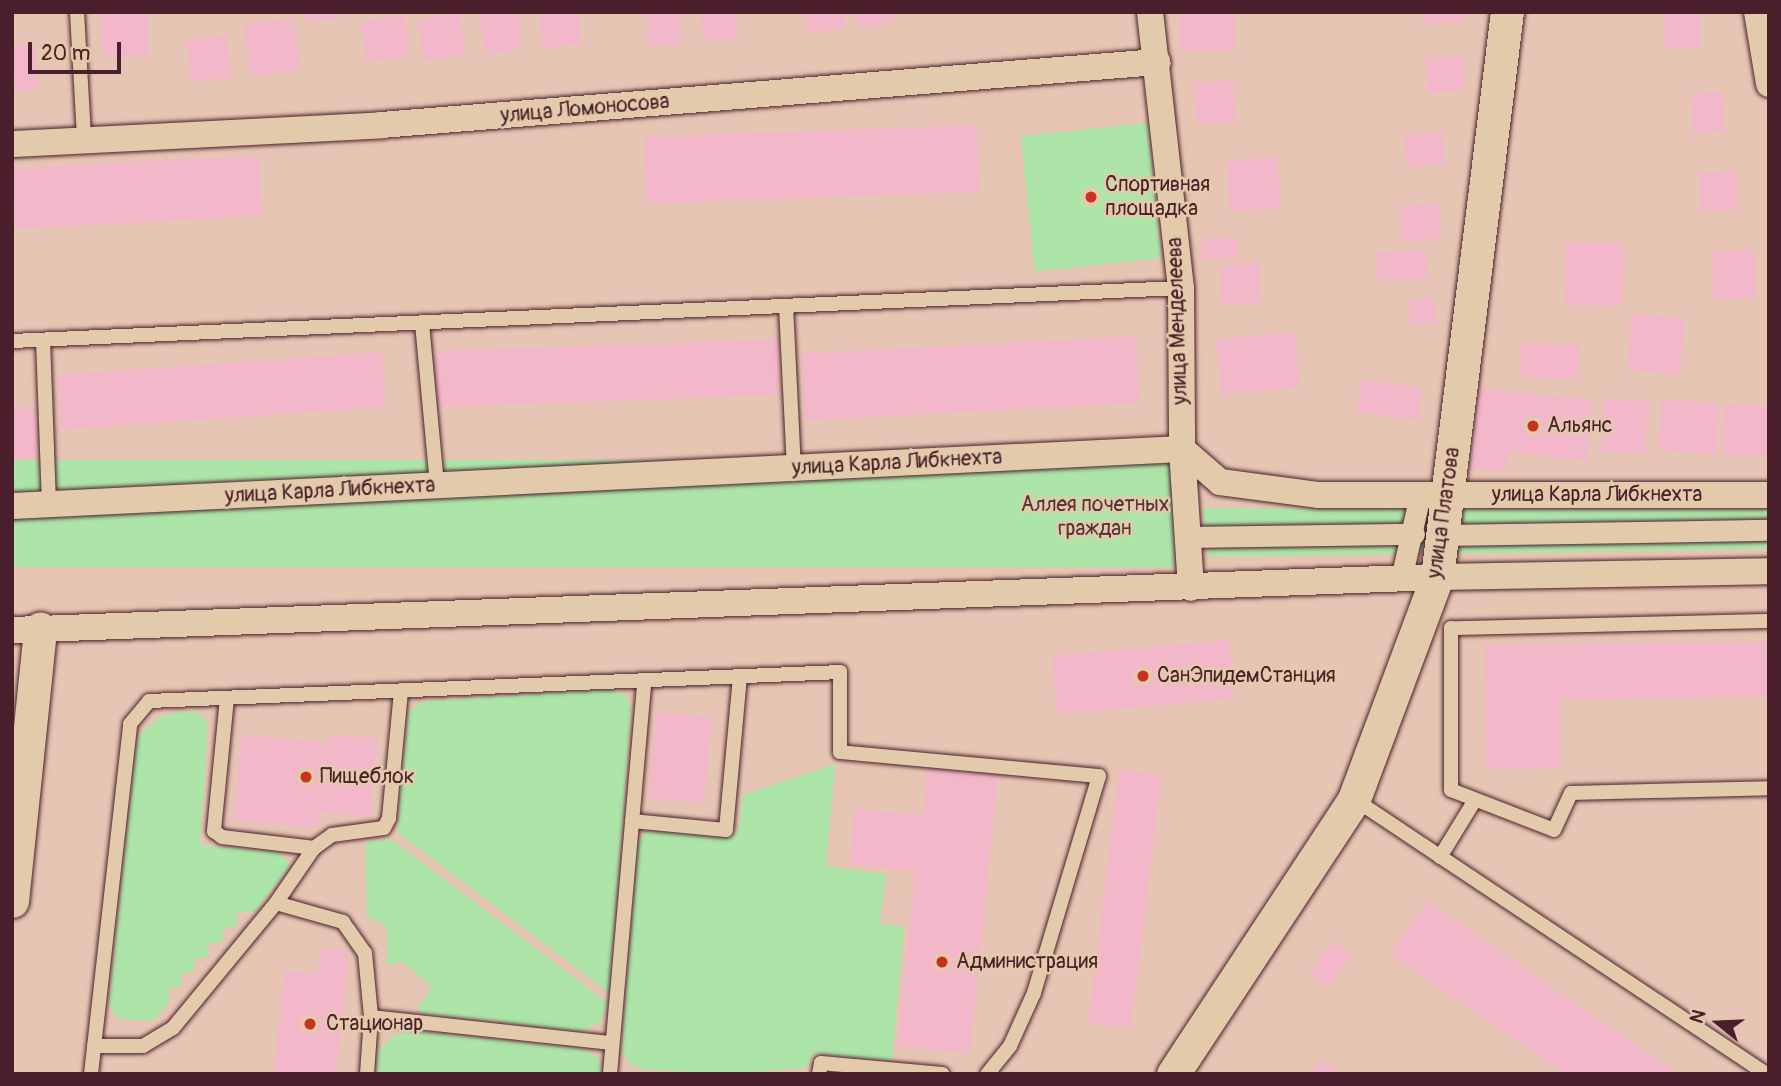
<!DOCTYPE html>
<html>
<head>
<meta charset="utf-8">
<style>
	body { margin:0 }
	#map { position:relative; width:1781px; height:1086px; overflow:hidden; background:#e7c5b4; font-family:Pangolin,sans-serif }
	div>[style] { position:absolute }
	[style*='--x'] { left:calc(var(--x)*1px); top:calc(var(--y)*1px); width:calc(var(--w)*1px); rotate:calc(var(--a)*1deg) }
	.green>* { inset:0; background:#ade5a8; transform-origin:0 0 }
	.building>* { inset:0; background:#f2b8c9; transform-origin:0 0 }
	.roads { filter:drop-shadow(0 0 2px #4a1f2b) drop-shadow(0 0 2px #4a1f2b) }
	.service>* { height:14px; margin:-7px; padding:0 7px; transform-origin:7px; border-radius:7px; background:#e2caab }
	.pedestrian>* { height:21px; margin:-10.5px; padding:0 10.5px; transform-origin:10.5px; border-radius:10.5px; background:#e2caab }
	.minor>* { height:26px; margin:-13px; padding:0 13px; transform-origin:13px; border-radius:13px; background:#e2caab }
	.tertiary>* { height:33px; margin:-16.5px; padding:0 16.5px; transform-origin:16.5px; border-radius:16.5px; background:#e2caab }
	.dots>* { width:19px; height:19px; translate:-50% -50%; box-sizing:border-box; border:4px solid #e2caab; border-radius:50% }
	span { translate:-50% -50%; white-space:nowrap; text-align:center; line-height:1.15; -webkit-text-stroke:5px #e2caab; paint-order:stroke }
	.street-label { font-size:21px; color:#4a1f2b }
	.poi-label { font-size:21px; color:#4a1f2b }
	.left { translate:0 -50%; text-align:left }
	.park-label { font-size:21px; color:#543338 }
	.frame { position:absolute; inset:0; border:14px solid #4a1f2b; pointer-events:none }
	.north { position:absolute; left:1683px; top:988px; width:70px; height:70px; -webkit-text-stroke:5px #e2caab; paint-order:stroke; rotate:288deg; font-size:19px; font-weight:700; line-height:28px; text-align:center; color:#4a1f2b }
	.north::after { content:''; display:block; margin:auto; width:24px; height:32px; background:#4a1f2b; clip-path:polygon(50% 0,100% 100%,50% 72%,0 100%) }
	.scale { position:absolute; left:28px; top:42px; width:93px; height:32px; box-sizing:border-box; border:4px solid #4a1f2b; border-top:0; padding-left:9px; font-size:21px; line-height:24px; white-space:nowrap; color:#4a1f2b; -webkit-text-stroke:5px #e2caab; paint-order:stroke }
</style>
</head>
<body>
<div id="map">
	<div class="green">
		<i style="left:1147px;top:123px;width:136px;height:127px;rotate:84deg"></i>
		<i style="left:1175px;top:460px;width:107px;height:1164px;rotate:90deg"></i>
		<i style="clip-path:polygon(1202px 508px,1769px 510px,1769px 549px,1209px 557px)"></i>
		<i style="clip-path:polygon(614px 689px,626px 696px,631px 707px,609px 993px,397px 832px,408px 714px,415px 706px,425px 701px)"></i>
		<i style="clip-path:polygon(178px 712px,198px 712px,208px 724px,200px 845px,278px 852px,291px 865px,255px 911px,237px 913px,237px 926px,223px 928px,223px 941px,208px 944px,208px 957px,194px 959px,194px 972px,181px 973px,181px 986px,169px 988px,169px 1002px,153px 1021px,118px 1019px,109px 1005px,135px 749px,141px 733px,159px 717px)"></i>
		<i style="clip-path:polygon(835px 764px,826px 866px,886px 874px,880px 923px,904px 927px,892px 1061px,815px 1053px,805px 1068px,725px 1074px,640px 1069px,628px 1062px,622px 1050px,637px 843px,641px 836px,650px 828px,737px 835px,743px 795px)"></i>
		<i style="clip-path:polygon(391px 839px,608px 1003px,601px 1021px,582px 1032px,421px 1013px,417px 1008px,432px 987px,403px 962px,386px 965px,388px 933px,381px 922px,367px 917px,365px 842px)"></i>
		<i style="clip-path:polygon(413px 1031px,585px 1049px,598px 1058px,603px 1074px,375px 1074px,378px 1050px,397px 1034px)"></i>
	</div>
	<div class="building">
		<i style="left:102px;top:12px;width:46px;height:44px"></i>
		<i style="clip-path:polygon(305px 12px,342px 12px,343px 18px,306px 23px)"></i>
		<i style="left:459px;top:12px;width:42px;height:43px;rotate:80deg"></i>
		<i style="clip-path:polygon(478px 12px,517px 12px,522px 49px,485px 55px)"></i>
		<i style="clip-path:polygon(538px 12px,578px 12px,582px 43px,543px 49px)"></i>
		<i style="left:648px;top:12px;width:32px;height:33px"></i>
		<i style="clip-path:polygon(700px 12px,735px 12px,739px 37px,704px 42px)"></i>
		<i style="clip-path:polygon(805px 12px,843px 12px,845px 28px,808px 33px)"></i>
		<i style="clip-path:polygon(856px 12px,893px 12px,894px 22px,858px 28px)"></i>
		<i style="left:1179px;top:12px;width:56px;height:39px"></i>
		<i style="clip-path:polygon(1423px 12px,1466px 12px,1466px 21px,1423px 23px)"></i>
		<i style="left:1664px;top:12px;width:36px;height:36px"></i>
		<i style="left:404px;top:14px;width:41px;height:45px;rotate:80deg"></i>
		<i style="left:293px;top:18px;width:52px;height:50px;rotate:82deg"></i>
		<i style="left:227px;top:35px;width:42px;height:41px;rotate:83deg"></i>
		<i style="left:35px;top:44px;width:45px;height:23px;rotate:86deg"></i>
		<i style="left:1464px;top:56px;width:35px;height:38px;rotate:88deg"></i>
		<i style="left:1233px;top:80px;width:41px;height:40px;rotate:86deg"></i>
		<i style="left:1722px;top:91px;width:41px;height:32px;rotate:86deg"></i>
		<i style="left:977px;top:125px;width:67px;height:333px;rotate:88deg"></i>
		<i style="left:1443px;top:132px;width:32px;height:39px;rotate:85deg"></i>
		<i style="left:259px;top:155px;width:61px;height:247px;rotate:87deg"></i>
		<i style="left:1277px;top:157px;width:51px;height:51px;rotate:86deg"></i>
		<i style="left:1737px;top:171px;width:39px;height:38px;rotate:89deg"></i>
		<i style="left:1438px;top:202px;width:36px;height:40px;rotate:84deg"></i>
		<i style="left:1237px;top:237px;width:21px;height:36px;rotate:87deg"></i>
		<i style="left:1566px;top:242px;width:57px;height:63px;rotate:1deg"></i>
		<i style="left:1426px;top:249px;width:29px;height:50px;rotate:86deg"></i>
		<i style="left:1755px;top:250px;width:48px;height:43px;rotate:89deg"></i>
		<i style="left:1259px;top:262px;width:40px;height:40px;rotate:86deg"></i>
		<i style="left:1434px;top:297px;width:27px;height:26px;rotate:84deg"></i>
		<i style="left:1632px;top:313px;width:54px;height:57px;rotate:6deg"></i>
		<i style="left:1295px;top:332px;width:56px;height:79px;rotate:85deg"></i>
		<i style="left:1136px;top:336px;width:67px;height:335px;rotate:87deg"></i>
		<i style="left:778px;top:339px;width:56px;height:343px;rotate:88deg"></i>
		<i style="left:1521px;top:342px;width:58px;height:35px;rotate:2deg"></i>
		<i style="left:382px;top:352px;width:55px;height:325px;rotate:86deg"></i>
		<i style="left:1361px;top:379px;width:62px;height:33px;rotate:8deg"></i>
		<i style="clip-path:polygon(1479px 388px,1594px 400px,1588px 461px,1508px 452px,1506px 472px,1471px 468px)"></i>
		<i style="left:1602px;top:399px;width:45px;height:54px;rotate:1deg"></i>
		<i style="left:1661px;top:399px;width:58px;height:52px;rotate:4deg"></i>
		<i style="left:1724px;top:404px;width:45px;height:50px;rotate:3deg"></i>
		<i style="left:35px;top:407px;width:51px;height:23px;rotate:88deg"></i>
		<i style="left:1229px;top:640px;width:59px;height:178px;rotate:85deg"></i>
		<i style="clip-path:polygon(1769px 642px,1769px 697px,1559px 699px,1560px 768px,1486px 769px,1485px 644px)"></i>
		<i style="left:656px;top:712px;width:56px;height:86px;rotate:5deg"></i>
		<i style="clip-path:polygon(242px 734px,329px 743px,330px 735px,378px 739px,370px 817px,319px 812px,317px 828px,233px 820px)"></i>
		<i style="clip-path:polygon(927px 766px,998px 773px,970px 1054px,897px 1046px,915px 871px,849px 864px,854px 809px,923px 815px)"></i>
		<i style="left:1119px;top:769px;width:43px;height:256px;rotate:7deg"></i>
		<i style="clip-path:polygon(1427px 901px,1678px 1074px,1565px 1074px,1390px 954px)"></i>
		<i style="left:1332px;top:941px;width:24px;height:40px;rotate:35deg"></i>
		<i style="clip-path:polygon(321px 948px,349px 950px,336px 1074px,273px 1074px,284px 971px,317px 974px)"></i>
		<i style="clip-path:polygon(1320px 1059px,1343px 1074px,1310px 1074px)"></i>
	</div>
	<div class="roads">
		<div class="service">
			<i style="--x:77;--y:12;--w:126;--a:86.8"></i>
			<i style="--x:786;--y:306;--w:162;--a:87.2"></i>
			<i style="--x:422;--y:323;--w:163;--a:84.7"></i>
			<i style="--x:43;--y:340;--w:164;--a:87.9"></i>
			<i style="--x:12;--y:341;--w:1170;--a:-2.6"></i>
			<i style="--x:1769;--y:621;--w:318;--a:178.7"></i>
			<i style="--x:1451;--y:628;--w:162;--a:90"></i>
			<i style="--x:1451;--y:790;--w:110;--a:21.2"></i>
			<i style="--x:1554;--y:830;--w:41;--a:-65.3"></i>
			<i style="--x:1571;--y:793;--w:198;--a:-1.4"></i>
			<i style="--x:227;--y:698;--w:134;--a:95.6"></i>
			<i style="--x:214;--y:831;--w:10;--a:37"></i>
			<i style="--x:222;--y:837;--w:93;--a:6.8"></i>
			<i style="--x:1354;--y:799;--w:495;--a:33.7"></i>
			<i style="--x:632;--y:821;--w:94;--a:5.5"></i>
			<i style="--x:726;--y:830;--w:154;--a:-84.8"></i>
			<i style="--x:1440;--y:857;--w:67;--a:-58.4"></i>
			<i style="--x:276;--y:903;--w:67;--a:-55.4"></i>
			<i style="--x:314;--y:848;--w:22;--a:-36"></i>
			<i style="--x:332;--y:835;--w:52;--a:-7.7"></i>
			<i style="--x:384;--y:828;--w:11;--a:-63"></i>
			<i style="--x:389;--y:818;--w:128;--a:-84.6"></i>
			<i style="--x:94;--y:1046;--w:49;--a:0"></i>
			<i style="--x:143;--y:1046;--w:35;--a:-31"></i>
			<i style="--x:173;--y:1028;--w:162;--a:-50.5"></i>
			<i style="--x:276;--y:903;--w:70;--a:15.8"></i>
			<i style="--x:343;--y:922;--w:38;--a:55"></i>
			<i style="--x:365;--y:953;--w:64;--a:84.6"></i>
			<i style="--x:371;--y:1017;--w:242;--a:6.2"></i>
			<i style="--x:91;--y:1074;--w:352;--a:-83.6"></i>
			<i style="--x:130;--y:724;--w:30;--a:-50"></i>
			<i style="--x:149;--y:701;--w:692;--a:-2.4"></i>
			<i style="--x:840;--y:672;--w:80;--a:90"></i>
			<i style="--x:840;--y:752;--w:260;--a:5.3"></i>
			<i style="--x:1099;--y:776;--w:227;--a:106.7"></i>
			<i style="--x:1034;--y:993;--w:58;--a:114.4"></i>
			<i style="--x:1010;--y:1046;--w:36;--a:129"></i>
			<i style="--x:367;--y:1074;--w:57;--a:-86"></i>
			<i style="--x:610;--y:1074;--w:393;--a:-85"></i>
			<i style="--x:819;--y:1074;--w:11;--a:-80"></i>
			<i style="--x:821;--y:1063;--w:122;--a:5.2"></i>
		</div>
		<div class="pedestrian">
			<i style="--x:1442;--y:535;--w:327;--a:-0.9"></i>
			<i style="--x:1186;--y:537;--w:228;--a:-0.8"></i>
			<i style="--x:1401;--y:579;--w:86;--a:-77.3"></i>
		</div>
		<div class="minor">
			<i style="--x:1150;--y:12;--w:278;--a:83.6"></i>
			<i style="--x:1181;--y:288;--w:161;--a:89.6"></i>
			<i style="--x:1182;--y:449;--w:139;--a:86.3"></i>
			<i style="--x:1757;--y:12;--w:73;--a:80.5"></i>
			<i style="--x:12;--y:144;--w:369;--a:-2.9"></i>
			<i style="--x:381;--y:125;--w:779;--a:-4.64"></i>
			<i style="--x:12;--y:506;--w:1171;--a:-2.79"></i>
			<i style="--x:1182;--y:449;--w:50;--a:41"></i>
			<i style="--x:1220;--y:482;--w:100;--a:7.5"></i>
			<i style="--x:1319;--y:495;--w:450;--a:0"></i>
			<i style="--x:12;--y:630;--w:1426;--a:-2.13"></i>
			<i style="--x:1437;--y:577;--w:332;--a:-1"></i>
		</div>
		<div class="tertiary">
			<i style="--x:12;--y:901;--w:274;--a:-84.1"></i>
			<i style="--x:1173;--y:1074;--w:329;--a:-56.6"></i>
			<i style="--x:1354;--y:799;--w:237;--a:-69.5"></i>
			<i style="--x:1437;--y:577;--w:569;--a:-82.94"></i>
		</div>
	</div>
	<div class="dots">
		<i style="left:1091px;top:197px;background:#c8321e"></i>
		<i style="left:1533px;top:426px;background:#c8321e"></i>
		<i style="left:1143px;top:676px;background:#c8321e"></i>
		<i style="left:306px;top:777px;background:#c8321e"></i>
		<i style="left:942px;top:962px;background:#c8321e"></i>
		<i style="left:310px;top:1024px;background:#c8321e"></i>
	</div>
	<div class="street-label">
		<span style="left:585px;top:109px;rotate:-5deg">улица Ломоносова</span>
		<span style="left:1178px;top:321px;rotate:-92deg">улица Менделеева</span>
		<span style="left:897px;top:463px;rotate:-3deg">улица Карла Либкнехта</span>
		<span style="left:330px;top:491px;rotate:-3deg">улица Карла Либкнехта</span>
		<span style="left:1597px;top:495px">улица Карла Либкнехта</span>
		<span style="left:1444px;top:513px;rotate:-82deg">улица Платова</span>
	</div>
	<div class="poi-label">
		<span class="left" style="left:1105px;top:197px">Спортивная<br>площадка</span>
		<span class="left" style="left:1547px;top:426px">Альянс</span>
		<span class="left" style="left:1157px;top:676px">СанЭпидемСтанция</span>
		<span class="left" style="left:320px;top:777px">Пищеблок</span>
		<span class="left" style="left:956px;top:962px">Администрация</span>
		<span class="left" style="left:326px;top:1024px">Стационар</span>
	</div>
	<div class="park-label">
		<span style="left:1095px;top:517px">Аллея почетных<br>граждан</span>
	</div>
	<div class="frame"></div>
	<div class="north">N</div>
	<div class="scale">20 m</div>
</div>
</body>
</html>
